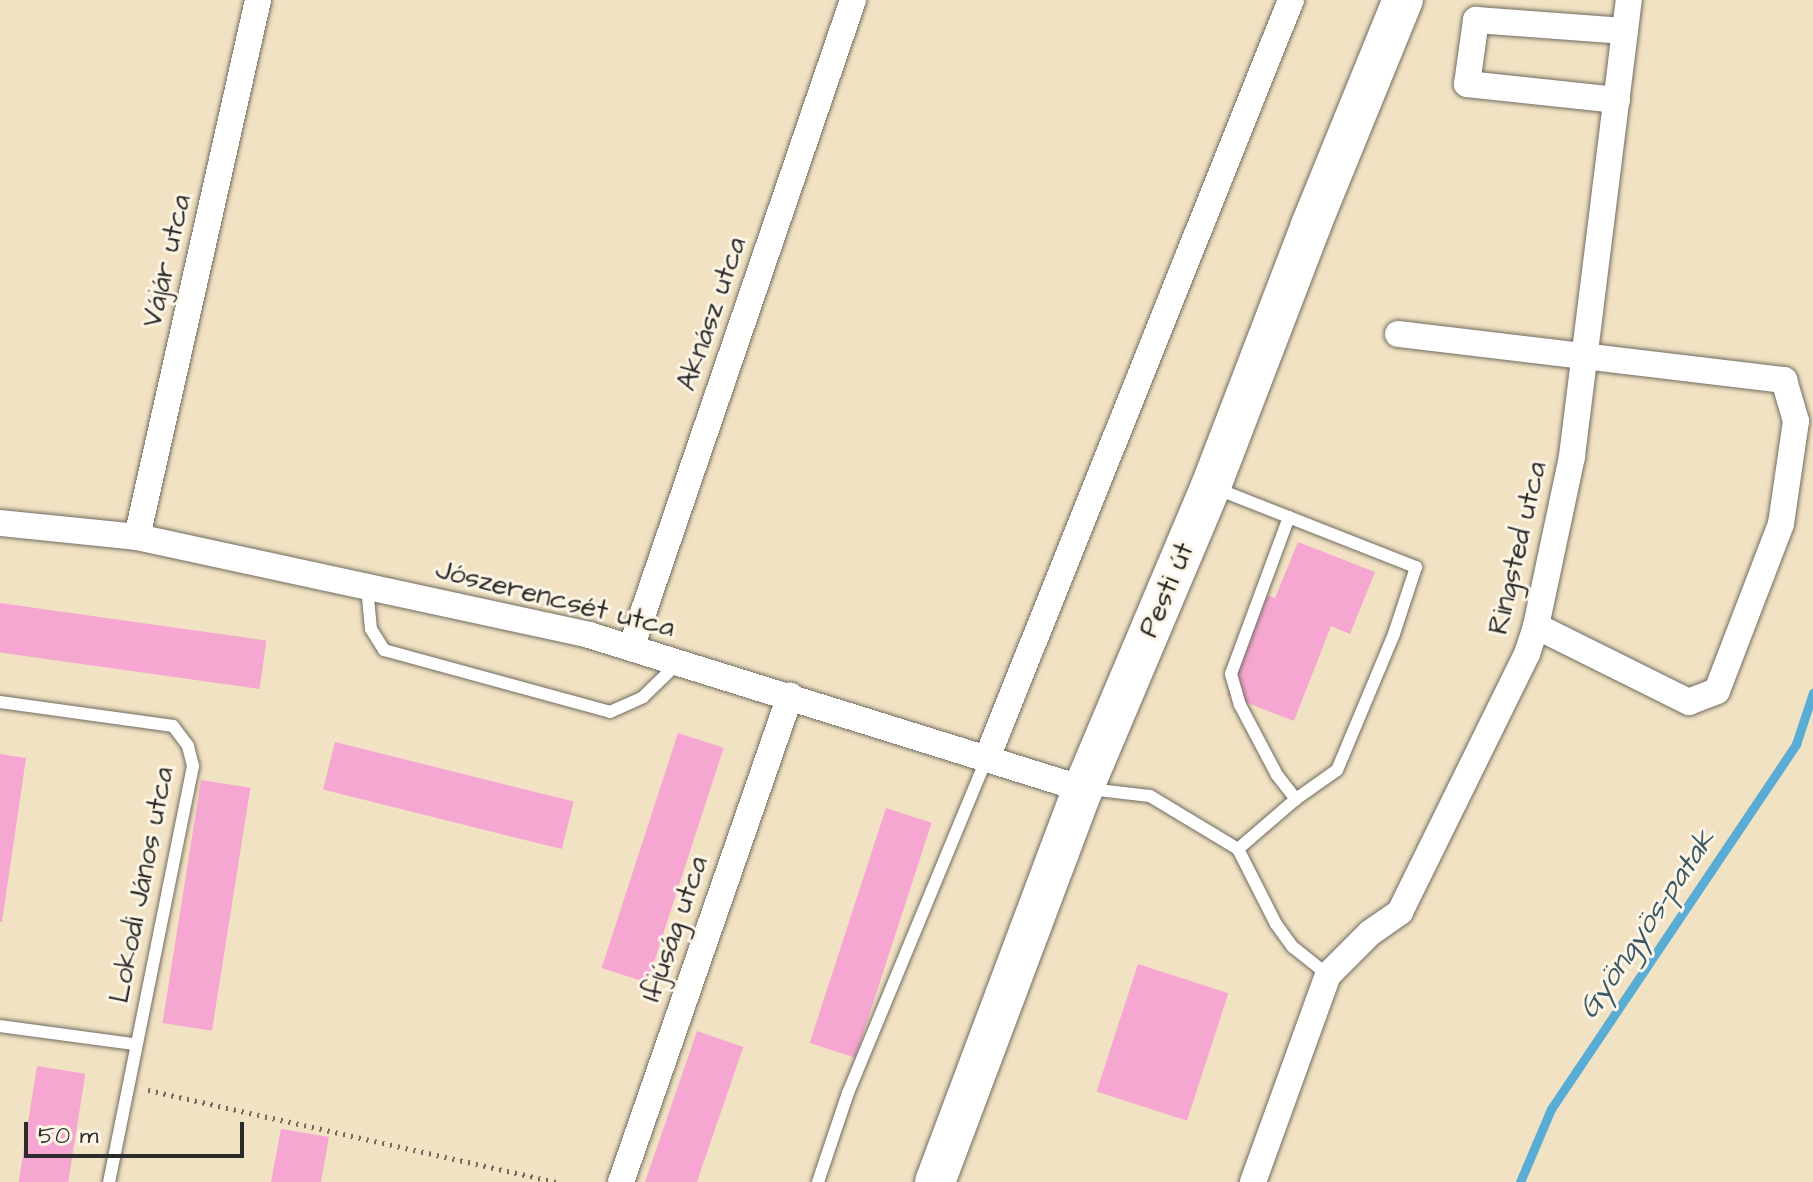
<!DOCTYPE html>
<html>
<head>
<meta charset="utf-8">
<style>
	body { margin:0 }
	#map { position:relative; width:1813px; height:1182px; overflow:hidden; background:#f1e2c3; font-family:"Architects Daughter",sans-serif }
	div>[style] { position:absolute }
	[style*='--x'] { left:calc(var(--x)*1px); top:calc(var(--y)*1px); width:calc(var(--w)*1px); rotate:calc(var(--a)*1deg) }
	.stream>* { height:9px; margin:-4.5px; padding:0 4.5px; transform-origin:4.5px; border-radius:4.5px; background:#59add5 }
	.building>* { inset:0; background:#f6a7d1; transform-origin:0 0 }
	.path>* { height:5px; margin-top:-2.5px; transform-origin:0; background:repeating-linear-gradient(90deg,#706b60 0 2px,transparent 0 8px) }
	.roads { filter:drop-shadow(0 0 2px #706b60) drop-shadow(0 0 2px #706b60) }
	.service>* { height:12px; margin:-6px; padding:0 6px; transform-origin:6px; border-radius:6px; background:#fff }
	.minor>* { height:26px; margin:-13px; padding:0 13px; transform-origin:13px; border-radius:13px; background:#fff }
	.primary>* { height:40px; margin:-20px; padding:0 20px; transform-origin:20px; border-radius:20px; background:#fff }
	span { translate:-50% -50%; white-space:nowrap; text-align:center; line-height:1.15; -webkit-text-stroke:6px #fcf5e5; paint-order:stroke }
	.street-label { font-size:28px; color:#2b2b2b }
	.water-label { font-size:30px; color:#3b5866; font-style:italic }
	.scale { position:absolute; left:24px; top:1122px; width:220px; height:36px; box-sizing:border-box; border:4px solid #2b2b2b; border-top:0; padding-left:10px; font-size:24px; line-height:28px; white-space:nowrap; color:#2b2b2b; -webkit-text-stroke:6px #fcf5e5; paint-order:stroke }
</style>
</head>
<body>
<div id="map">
	<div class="stream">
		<i style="--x:1520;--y:1182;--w:79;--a:-67"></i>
		<i style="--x:1551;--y:1109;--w:440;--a:-56.1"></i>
		<i style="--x:1796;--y:744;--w:54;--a:-71.6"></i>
	</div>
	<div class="building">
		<i style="clip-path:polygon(1298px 542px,1375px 572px,1350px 634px,1331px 626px,1294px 721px,1227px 695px,1266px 595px,1275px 598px)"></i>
		<i style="left:0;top:603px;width:269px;height:49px;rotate:8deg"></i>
		<i style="left:678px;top:733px;width:48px;height:247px;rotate:18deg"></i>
		<i style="left:335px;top:742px;width:246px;height:49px;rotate:14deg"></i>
		<i style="clip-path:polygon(0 754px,26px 758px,2px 922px,0 922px)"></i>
		<i style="left:201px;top:780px;width:50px;height:246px;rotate:9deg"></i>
		<i style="left:886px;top:808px;width:48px;height:247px;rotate:18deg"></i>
		<i style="left:1138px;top:964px;width:95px;height:134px;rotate:18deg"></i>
		<i style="left:697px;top:1031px;width:49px;height:160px;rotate:19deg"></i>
		<i style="left:37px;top:1066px;width:49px;height:118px;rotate:9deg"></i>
		<i style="clip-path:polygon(281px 1129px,329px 1137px,321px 1182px,271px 1182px)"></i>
	</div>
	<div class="path">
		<i style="--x:148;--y:1090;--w:419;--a:12.7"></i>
	</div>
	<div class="roads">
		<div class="service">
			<i style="--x:1215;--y:488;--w:216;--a:21.5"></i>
			<i style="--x:1416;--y:567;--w:71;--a:108.2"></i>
			<i style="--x:1394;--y:634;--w:147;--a:112.7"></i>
			<i style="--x:1337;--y:770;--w:50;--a:144.7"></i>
			<i style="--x:1296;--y:799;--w:77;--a:139.2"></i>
			<i style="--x:1289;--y:517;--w:167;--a:110.3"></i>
			<i style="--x:1231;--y:674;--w:32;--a:74"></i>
			<i style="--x:1240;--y:705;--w:79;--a:62.1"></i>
			<i style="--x:1277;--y:775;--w:31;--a:52"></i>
			<i style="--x:367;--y:587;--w:42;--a:84.6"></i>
			<i style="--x:371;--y:629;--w:25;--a:58"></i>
			<i style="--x:384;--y:650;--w:234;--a:15.3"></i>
			<i style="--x:610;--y:712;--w:36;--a:-24"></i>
			<i style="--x:643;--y:697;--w:50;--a:-44.2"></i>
			<i style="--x:0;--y:702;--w:175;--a:7.9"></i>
			<i style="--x:173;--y:726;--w:25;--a:53"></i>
			<i style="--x:188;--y:746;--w:21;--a:76"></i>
			<i style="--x:193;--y:766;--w:424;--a:101.4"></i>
			<i style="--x:1090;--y:789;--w:60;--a:6.7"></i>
			<i style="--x:1150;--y:796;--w:103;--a:31.1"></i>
			<i style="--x:1238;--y:849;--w:84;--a:63.1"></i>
			<i style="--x:1276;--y:924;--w:29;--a:54"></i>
			<i style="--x:1293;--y:947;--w:45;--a:38.7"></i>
			<i style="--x:0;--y:1026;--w:135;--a:7.7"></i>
			<i style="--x:818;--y:1182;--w:94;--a:-71.4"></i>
			<i style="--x:848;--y:1093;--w:363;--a:-67.5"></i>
		</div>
		<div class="minor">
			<i style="--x:1617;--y:100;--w:151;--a:-173.9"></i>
			<i style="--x:1467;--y:84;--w:65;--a:-82"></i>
			<i style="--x:1476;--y:20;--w:149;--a:4.2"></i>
			<i style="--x:1398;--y:334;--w:389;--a:6.8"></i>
			<i style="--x:1784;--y:380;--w:43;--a:73.7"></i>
			<i style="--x:1796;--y:421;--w:104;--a:98.3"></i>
			<i style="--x:1781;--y:524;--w:179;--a:111"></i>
			<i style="--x:1717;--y:691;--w:30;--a:159"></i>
			<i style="--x:1689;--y:702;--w:171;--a:-153.6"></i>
			<i style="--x:0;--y:523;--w:138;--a:5.8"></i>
			<i style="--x:137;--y:537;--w:463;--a:12.2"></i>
			<i style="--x:589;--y:635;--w:517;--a:17.31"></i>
			<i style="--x:137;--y:537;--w:550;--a:-77.3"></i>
			<i style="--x:631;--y:648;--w:685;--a:-71.09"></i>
			<i style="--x:987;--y:758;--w:817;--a:-68.15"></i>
			<i style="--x:621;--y:1182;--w:515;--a:-70.83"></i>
			<i style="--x:1253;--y:1182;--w:220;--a:-70.1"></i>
			<i style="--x:1328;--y:975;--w:59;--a:-45"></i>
			<i style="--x:1370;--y:933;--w:37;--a:-35"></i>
			<i style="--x:1400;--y:912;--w:288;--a:-63.8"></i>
			<i style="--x:1527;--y:654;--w:29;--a:-72"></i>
			<i style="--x:1536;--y:626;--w:174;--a:-78"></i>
			<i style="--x:1572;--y:456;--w:460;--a:-82.9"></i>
		</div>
		<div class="primary">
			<i style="--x:935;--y:1182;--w:420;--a:-69.4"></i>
			<i style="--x:1083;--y:789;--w:329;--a:-67.1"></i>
			<i style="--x:1211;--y:486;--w:280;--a:-69"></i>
			<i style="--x:1311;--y:225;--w:243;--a:-67.8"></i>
		</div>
	</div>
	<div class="street-label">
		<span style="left:167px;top:261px;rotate:-77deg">Vájár utca</span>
		<span style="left:712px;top:314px;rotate:-71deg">Aknász utca</span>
		<span style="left:1518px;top:548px;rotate:-77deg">Ringsted utca</span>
		<span style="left:1167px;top:590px;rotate:-67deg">Pesti út</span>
		<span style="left:555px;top:599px;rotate:14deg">Jószerencsét utca</span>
		<span style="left:142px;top:885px;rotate:-79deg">Lokodi János utca</span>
		<span style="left:675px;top:929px;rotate:-71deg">Ifjúság utca</span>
	</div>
	<div class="water-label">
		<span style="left:1647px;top:924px;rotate:-56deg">Gyöngyös-patak</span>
	</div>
	<div class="scale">50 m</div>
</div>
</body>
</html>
